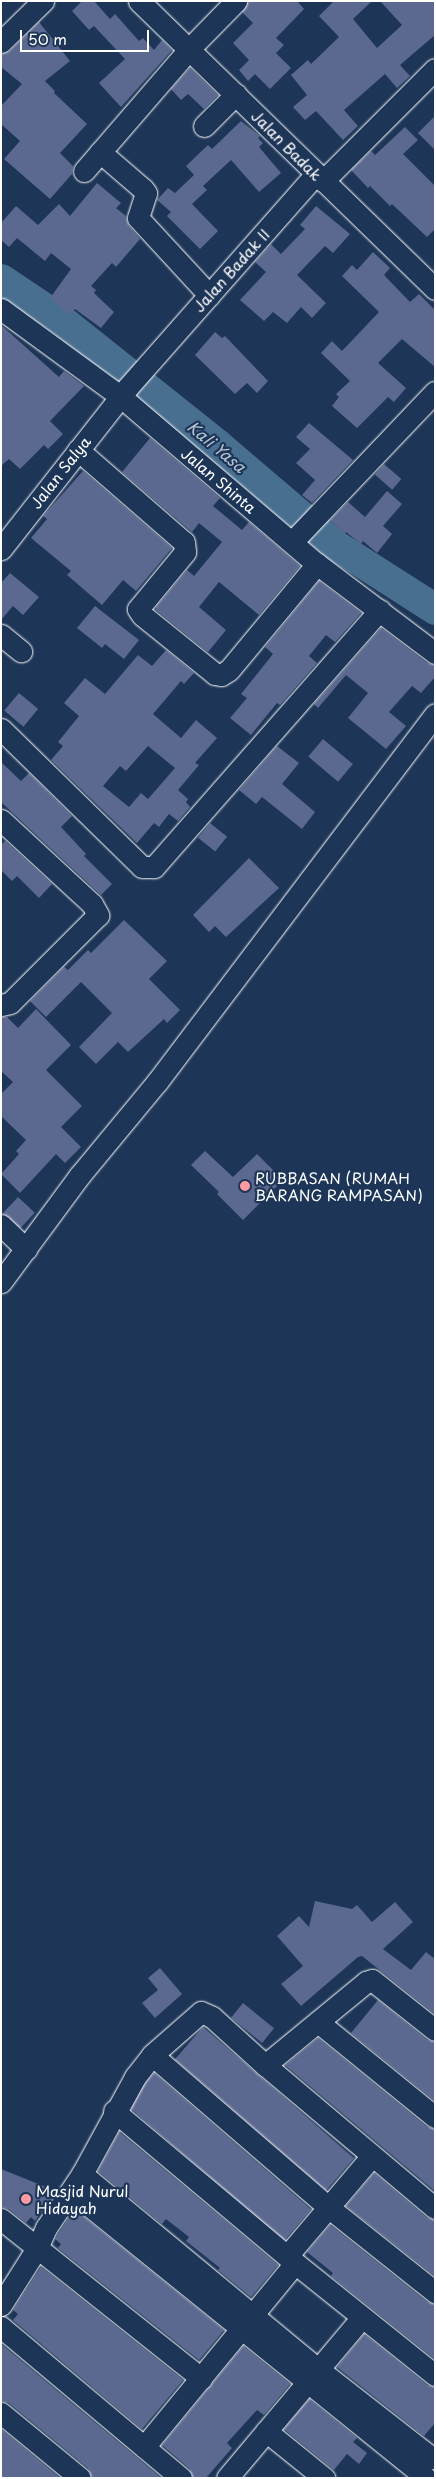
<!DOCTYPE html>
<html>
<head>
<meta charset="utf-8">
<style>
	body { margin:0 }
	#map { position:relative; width:436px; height:2479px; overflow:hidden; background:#1d3557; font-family:"Playpen Sans",sans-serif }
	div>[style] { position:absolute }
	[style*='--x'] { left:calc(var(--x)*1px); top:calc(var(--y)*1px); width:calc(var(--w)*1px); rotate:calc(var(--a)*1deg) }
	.river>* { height:31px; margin:-15.5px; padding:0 15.5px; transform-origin:15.5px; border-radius:15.5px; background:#486e90 }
	.building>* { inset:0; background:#5b6890; transform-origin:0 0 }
	.roads { filter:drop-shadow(0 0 1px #fff) drop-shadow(0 0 1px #fff) }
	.minor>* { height:21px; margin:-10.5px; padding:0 10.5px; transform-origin:10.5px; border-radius:10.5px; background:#1d3557 }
	.dots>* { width:14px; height:14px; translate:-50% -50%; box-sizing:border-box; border:2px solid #1d3557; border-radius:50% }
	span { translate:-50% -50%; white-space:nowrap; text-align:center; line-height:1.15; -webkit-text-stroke:4.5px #1d3557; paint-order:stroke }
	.street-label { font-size:15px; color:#fff }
	.poi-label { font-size:15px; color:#fff }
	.left { translate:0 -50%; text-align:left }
	.water-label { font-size:16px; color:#b6c5d3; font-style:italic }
	.frame { position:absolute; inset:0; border:2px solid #fff; pointer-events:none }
	.scale { position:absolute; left:20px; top:30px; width:129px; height:22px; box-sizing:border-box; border:2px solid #fff; border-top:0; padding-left:6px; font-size:15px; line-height:18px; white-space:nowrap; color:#fff; -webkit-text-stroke:4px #1d3557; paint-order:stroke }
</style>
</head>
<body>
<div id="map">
	<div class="river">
		<i style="--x:1;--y:279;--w:70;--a:33.9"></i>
		<i style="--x:59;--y:318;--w:203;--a:38.6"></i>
		<i style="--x:218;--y:445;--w:154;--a:40.5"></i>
		<i style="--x:335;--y:545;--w:119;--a:32.6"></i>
	</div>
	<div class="building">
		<i style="clip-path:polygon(82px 1px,94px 1px,110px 19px,115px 14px,139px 41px,143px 38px,154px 50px,162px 40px,172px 50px,121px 107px,99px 83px,125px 59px,94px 26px,89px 30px,72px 11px)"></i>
		<i style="clip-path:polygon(248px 1px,297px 1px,304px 9px,276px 38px,284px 45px,276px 53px,291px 68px,270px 89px,255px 74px,248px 81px,239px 70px,249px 60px,233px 43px,253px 23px,242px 12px)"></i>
		<i style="clip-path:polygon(334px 1px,372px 1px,353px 19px,377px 48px,402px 25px,380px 1px,435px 1px,435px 35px,400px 65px,410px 76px,397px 88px,385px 74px,344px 110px,358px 126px,343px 140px,316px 111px,305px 120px,293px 107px,307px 95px,291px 75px,308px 60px,311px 64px,339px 37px,319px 16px)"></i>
		<i style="clip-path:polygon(39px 22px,70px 61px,45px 81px,55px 91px,54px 93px,87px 124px,60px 153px,73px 166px,72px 174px,50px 199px,4px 159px,20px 141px,1px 124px,1px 106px,22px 84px,1px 67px,1px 54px,10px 51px)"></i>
		<i style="clip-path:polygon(190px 68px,218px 95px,204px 109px,188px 94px,181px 100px,171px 89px)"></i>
		<i style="clip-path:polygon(435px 116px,435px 150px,418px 133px)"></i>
		<i style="clip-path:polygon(241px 121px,260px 136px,258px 138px,263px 143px,259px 147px,281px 173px,259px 192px,231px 160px,203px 186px,207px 190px,192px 204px,218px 231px,200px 249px,167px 216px,171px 212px,157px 200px,168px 188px,175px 193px,194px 175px,186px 166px,208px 145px,212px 149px)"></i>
		<i style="clip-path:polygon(405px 127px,418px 140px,403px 154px,435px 186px,435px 229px,427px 237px,392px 204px,390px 206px,370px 186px,368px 188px,351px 170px,371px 151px,375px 155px)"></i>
		<i style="clip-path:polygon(97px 183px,121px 203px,116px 208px,126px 216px,129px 226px,140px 239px,116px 267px,112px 263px,91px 286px,96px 290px,94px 293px,114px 312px,101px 328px,75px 309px,70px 315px,50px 298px,71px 269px,51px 253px,45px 261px,17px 238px,9px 247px,1px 240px,1px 223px,16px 206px,38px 225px,59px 204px,70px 216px)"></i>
		<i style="clip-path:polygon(316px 206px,350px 234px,333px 253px,325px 246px,297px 275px,326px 303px,312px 318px,301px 307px,287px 323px,273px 312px,264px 321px,240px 300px,266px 272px,255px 262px,271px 244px,281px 254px,305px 229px,300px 225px)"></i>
		<i style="clip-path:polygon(373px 252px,390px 268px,384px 275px,410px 302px,419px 294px,435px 310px,435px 367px,402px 339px,378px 363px,406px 388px,394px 402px,388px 397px,357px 428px,332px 406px,339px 397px,336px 394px,350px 381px,321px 353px,332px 341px,342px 351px,379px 312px,342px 276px,352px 265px,357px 270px)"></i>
		<i style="clip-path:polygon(1px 325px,59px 377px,64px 371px,84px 386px,50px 421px,63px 434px,48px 449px,44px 445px,20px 469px,9px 459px,1px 466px)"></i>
		<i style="clip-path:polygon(215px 332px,222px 338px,225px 336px,268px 381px,257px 393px,247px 383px,235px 394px,195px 355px)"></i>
		<i style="clip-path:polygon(309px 423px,353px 460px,312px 503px,302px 495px,315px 480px,296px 463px,310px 449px,296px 437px)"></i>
		<i style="clip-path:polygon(150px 438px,220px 498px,213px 506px,242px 530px,249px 522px,300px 566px,259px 615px,219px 582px,199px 607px,226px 630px,208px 652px,156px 610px,156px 607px,187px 570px,194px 576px,222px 542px,199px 523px,192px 532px,122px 472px)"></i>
		<i style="left:384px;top:464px;width:23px;height:14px;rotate:41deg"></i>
		<i style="clip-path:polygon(83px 471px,172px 548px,136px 591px,123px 580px,102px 605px,67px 575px,71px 571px,31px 538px,47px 519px,43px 516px)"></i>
		<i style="clip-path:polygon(387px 491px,402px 504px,383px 526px,392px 534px,377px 553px,363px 541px,361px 544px,346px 532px,345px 534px,330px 520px,348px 502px,365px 517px)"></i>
		<i style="clip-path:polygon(10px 573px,39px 597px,23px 615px,13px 606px,1px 620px,1px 583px)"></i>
		<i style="clip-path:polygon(319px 581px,361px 613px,335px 642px,326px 635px,309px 656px,317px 663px,280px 705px,277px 703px,251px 735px,230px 718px,247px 698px,241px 694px,273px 654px,265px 647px)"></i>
		<i style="clip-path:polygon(95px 606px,139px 640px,124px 659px,105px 644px,102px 648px,77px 628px)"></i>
		<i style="clip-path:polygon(381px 628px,427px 663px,435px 665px,435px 677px,421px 693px,412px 686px,389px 712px,406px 726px,386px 749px,348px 718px,368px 693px,346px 675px,318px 708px,314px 704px)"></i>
		<i style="clip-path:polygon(evenodd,166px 650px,194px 673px,184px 684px,181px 681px,153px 714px,181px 738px,196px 720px,217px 738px,195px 763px,199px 765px,178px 790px,188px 799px,186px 802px,190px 807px,178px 821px,169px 814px,159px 827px,154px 823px,137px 843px,51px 760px,63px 746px,58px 742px,79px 716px,64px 703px,85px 678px,105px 694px,138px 655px,152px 666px,166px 650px,148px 746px,175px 768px,148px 799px,141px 793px,129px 807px,103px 786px,120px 766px,126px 771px,148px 746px)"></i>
		<i style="left:19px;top:693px;width:25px;height:23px;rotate:40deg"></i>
		<i style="left:323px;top:739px;width:39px;height:23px;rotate:40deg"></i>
		<i style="clip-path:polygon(277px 746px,299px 763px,282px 784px,315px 812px,302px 829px,262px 797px,256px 804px,239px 790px)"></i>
		<i style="clip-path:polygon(1px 762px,21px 781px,29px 773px,72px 816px,61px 827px,86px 854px,84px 856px,112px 884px,101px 895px,1px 802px)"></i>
		<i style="left:210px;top:823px;width:22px;height:19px;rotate:39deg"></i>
		<i style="clip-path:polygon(5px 841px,52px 884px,39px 898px,17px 876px,12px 881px,1px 870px,1px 845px)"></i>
		<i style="clip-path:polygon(249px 858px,279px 888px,226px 937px,215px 926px,209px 932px,193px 915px)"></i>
		<i style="clip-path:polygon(124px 920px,167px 961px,149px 979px,180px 1010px,167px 1023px,164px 1019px,128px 1052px,118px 1042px,96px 1064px,79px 1047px,112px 1013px,81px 982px,46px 1017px,30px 1001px,64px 967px,68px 970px,88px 950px,91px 953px)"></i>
		<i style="clip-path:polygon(36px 1009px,71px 1045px,46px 1070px,82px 1106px,61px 1127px,81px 1147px,65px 1163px,56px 1154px,20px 1193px,1px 1174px,19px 1154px,16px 1151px,26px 1140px,1px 1116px,1px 1094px,13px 1082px,1px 1071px,1px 1017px,7px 1017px,18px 1028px)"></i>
		<i style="clip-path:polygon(205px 1151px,233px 1177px,257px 1154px,283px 1180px,243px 1220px,217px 1194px,219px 1192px,191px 1165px)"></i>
		<i style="left:18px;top:1197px;width:23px;height:22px;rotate:43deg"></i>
		<i style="clip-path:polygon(315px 1901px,352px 1909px,357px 1905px,372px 1922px,395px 1902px,413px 1922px,383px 1949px,411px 1970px,426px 1952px,435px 1959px,435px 2014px,362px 1956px,358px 1957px,301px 2006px,281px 1984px,303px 1966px,277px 1936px,299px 1916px,309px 1927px)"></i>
		<i style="clip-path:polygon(160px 1968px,182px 1994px,155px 2018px,142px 2003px,158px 1990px,148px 1978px)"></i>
		<i style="clip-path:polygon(378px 2000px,427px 2040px,435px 2042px,435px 2101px,351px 2033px)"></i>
		<i style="left:243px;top:2003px;width:40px;height:19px;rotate:39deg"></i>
		<i style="left:203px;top:2027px;width:200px;height:43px;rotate:41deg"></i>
		<i style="clip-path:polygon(318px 2038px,427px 2127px,435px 2129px,435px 2191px,285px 2065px)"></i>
		<i style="left:154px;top:2073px;width:208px;height:42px;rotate:41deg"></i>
		<i style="clip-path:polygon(119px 2132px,278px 2265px,251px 2297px,218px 2270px,220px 2268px,186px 2241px,189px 2237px,166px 2219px,162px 2224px,98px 2171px)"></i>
		<i style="clip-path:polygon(1px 2169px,56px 2191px,35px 2221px,31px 2217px,26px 2223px,9px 2209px,1px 2207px)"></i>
		<i style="clip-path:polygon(374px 2173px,427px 2218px,435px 2220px,435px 2276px,346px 2206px)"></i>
		<i style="clip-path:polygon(74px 2209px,224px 2330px,199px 2360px,58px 2248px,61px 2244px,55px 2239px)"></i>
		<i style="clip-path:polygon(330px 2225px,427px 2302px,435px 2304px,435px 2359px,331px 2276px,333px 2273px,307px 2252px)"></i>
		<i style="clip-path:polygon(41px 2267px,183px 2380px,142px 2429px,13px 2320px,18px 2314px,13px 2310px)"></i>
		<i style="clip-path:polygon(364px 2334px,427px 2385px,435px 2387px,435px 2423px,424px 2436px,337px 2367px)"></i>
		<i style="clip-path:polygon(1px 2344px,136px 2457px,161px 2478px,92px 2478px,88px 2468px,9px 2403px,1px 2401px)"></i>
		<i style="clip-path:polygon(243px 2346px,290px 2384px,264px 2415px,257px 2410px,227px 2443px,232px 2448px,206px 2478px,193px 2478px,189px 2468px,162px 2445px)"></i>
		<i style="clip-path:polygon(309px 2399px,357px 2438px,353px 2442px,367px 2453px,359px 2464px,347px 2454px,334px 2470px,284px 2429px)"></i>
		<i style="clip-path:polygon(1px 2429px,60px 2478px,1px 2478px)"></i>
	</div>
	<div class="roads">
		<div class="minor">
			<i style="--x:139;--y:1;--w:413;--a:44.2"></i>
			<i style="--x:1;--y:42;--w:59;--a:-44.3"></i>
			<i style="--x:204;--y:126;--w:45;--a:-45"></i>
			<i style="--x:100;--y:152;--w:57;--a:40.7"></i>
			<i style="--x:143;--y:189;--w:5;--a:53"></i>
			<i style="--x:146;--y:193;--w:26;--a:108"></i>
			<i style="--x:138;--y:218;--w:105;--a:47.3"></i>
			<i style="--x:84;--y:171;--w:162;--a:-49.2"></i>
			<i style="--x:190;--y:48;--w:66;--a:-45.6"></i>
			<i style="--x:323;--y:181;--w:158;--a:-45"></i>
			<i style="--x:1;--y:309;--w:147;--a:36.2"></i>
			<i style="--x:120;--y:396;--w:259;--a:40.5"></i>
			<i style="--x:317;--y:564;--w:148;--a:37"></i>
			<i style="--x:78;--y:450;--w:140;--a:41"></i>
			<i style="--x:184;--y:542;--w:10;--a:84"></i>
			<i style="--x:185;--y:552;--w:74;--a:129.5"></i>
			<i style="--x:138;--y:609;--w:7;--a:56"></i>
			<i style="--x:142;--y:615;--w:94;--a:38.9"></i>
			<i style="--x:215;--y:674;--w:6;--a:9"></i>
			<i style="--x:221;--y:675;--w:9;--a:-32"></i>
			<i style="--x:229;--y:670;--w:138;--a:-50.3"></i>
			<i style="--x:292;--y:542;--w:207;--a:-46.4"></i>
			<i style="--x:1;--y:549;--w:206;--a:-51.9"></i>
			<i style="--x:128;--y:387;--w:284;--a:-48.6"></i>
			<i style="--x:1;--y:635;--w:26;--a:39"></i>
			<i style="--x:1;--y:729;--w:197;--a:44.4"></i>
			<i style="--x:142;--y:867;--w:12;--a:0"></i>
			<i style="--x:154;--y:867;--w:342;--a:-48.7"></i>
			<i style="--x:1;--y:820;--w:124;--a:42.7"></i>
			<i style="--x:92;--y:904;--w:13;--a:61"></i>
			<i style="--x:98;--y:915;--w:124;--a:135"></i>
			<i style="--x:10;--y:1003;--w:9;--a:167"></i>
			<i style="--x:1;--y:1225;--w:35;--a:44"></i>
			<i style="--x:1;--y:1282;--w:133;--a:-53.6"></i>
			<i style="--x:80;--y:1175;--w:121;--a:-50.4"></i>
			<i style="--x:157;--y:1082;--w:461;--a:-52.9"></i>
			<i style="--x:318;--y:2022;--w:151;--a:39.1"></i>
			<i style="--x:152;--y:2055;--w:233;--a:40.8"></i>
			<i style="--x:328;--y:2207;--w:137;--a:38.5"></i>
			<i style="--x:265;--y:2065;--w:131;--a:-39.4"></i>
			<i style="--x:366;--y:1982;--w:6;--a:-18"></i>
			<i style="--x:372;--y:1980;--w:80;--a:38.4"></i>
			<i style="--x:114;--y:2111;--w:236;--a:40"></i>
			<i style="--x:295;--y:2263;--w:179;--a:38.7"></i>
			<i style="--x:82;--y:2174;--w:306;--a:39.6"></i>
			<i style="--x:318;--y:2369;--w:145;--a:38"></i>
			<i style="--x:71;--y:2191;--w:454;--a:38.9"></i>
			<i style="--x:1;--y:2219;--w:256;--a:38.5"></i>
			<i style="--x:287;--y:2256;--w:130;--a:-49.7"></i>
			<i style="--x:1;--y:2305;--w:67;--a:-57.7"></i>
			<i style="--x:37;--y:2248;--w:22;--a:-66"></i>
			<i style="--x:46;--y:2228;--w:65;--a:-56.3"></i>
			<i style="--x:82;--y:2174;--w:111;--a:-61.3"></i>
			<i style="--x:135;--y:2077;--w:28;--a:-52"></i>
			<i style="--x:152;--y:2055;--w:65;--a:-41.3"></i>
			<i style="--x:201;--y:2012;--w:12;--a:24"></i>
			<i style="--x:212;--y:2017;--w:72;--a:42.2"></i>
			<i style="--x:265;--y:2065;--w:222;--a:40.1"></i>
			<i style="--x:1;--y:2327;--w:235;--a:40"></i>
			<i style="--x:1;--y:2413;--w:102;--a:39.4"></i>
			<i style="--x:266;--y:2431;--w:75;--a:39"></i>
			<i style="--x:144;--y:2447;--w:238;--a:-50.6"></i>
			<i style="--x:227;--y:2478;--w:210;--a:-50"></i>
		</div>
	</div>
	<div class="dots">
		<i style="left:245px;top:1186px;background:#ff9aa2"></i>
		<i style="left:26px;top:2199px;background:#ff9aa2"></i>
	</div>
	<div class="street-label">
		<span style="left:287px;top:145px;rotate:45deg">Jalan Badak</span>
		<span style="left:231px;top:270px;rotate:-48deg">Jalan Badak II</span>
		<span style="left:60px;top:472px;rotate:-52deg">Jalan Salya</span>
		<span style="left:219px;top:480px;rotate:40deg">Jalan Shinta</span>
	</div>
	<div class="poi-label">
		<span class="left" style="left:255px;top:1186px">RUBBASAN (RUMAH<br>BARANG RAMPASAN)</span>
		<span class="left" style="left:36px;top:2199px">Masjid Nurul<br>Hidayah</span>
	</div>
	<div class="water-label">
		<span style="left:217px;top:446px;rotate:40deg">Kali Yasa</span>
	</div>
	<div class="frame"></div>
	<div class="scale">50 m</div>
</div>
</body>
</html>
